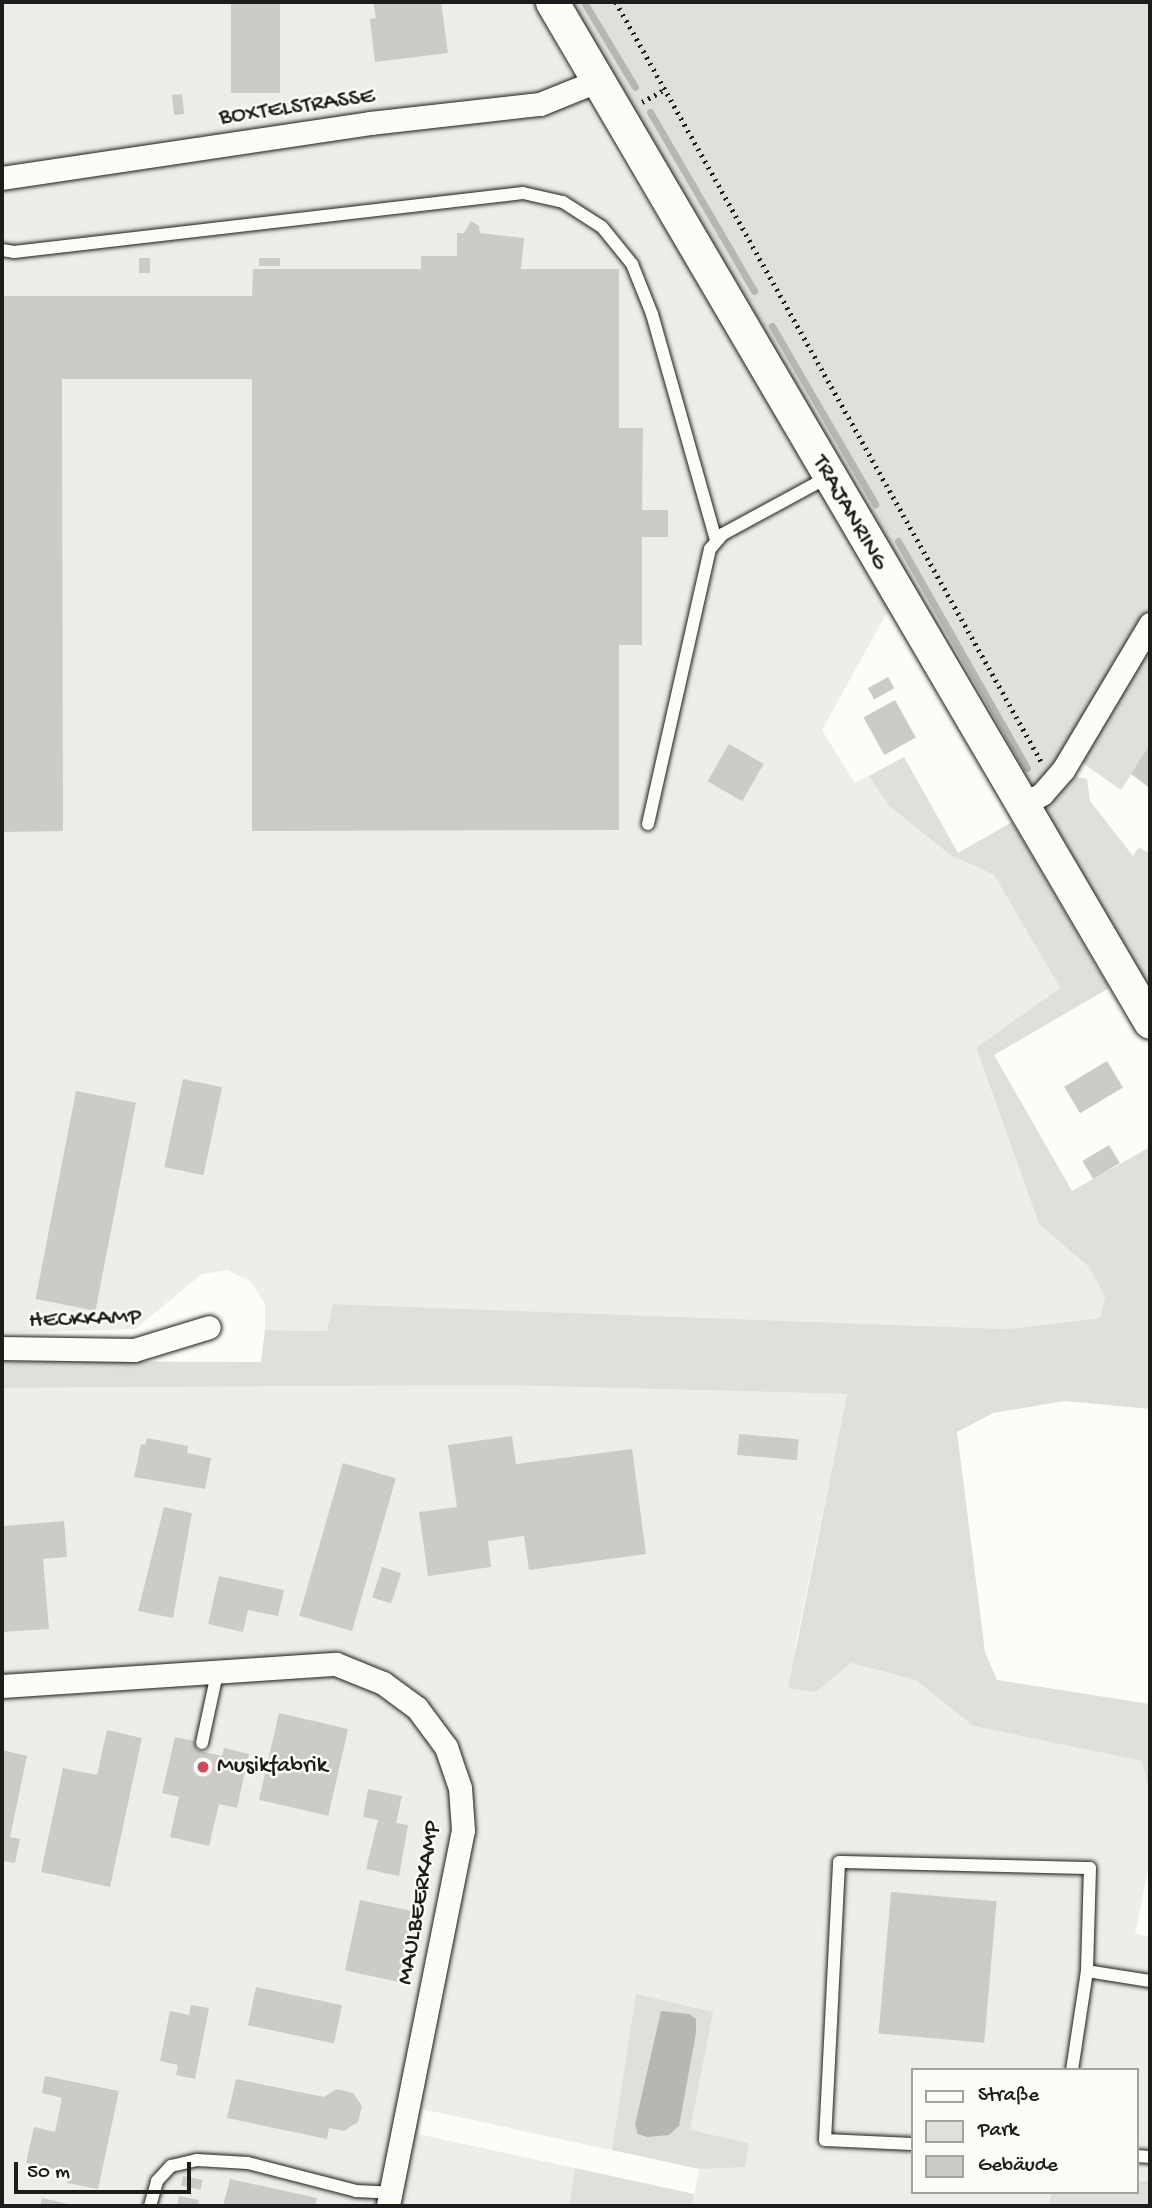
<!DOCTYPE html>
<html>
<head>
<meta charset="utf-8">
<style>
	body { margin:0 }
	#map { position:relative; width:1152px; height:2208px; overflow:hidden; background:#fdfcf7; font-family:"Gochi Hand",sans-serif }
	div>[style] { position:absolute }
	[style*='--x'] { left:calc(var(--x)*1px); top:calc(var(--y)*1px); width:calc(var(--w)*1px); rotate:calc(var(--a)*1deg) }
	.built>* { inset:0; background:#eeede9 }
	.green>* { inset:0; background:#e0dfdb }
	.water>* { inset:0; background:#b7b6b2 }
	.stream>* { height:7px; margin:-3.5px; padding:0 3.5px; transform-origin:3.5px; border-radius:3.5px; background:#b7b6b2 }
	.building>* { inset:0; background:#cccbc8; transform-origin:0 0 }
	.path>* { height:4.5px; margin-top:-2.25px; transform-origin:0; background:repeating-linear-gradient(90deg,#1c1c1c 0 2px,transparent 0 7px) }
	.roads { filter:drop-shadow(0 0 2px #1c1c1c) drop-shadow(0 0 2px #1c1c1c) }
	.lane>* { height:12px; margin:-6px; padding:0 6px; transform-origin:6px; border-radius:6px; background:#fdfcf7 }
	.street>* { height:23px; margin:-11.5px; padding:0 11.5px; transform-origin:11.5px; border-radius:11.5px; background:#fdfcf7 }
	.secondary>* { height:33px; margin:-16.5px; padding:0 16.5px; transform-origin:16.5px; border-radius:16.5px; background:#fdfcf7 }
	.dots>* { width:19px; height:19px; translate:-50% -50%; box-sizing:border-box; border:4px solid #fdfcf7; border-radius:50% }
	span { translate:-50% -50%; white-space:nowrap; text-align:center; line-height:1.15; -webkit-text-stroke:5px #fdfcf7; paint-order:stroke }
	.street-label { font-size:24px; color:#1c1c1c }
	.poi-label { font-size:24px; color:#1c1c1c }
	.left { translate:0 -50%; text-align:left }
	.frame { position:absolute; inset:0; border:4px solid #1c1c1c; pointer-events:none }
	.legend { position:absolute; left:911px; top:2068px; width:228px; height:126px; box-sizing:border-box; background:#fdfcf7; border:2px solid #a3a29f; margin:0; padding:9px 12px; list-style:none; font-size:21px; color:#1c1c1c }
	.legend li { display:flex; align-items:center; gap:14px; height:35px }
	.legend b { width:35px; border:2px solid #a3a29f }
	.scale { position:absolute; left:14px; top:2162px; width:177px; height:32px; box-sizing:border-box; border:4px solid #1c1c1c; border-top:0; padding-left:9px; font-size:21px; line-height:24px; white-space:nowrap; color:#1c1c1c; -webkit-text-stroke:5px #fdfcf7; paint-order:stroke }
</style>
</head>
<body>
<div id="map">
	<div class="built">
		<i style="clip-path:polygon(2px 2px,532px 2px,609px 142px,722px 318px,890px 607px,822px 730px,855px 783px,869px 776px,888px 805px,950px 855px,994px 875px,1060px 988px,976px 1049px,1039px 1224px,1089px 1267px,1105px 1297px,1100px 1318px,1007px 1329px,334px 1304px,328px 1331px,265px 1330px,265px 1304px,251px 1282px,228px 1270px,202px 1274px,135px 1329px,2px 1333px)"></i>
		<i style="clip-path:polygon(498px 1385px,847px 1394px,795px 1647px,816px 1691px,851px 1663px,917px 1680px,973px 1726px,1142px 1761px,1150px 1794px,1150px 1860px,1135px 1934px,1150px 1937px,1150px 2181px,1136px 2181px,1136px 2070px,912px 2070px,912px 2192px,1051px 2192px,1049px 2206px,692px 2206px,699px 2169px,422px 2109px,418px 2134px,575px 2168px,569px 2206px,2px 2206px,2px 1388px)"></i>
	</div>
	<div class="green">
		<i style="clip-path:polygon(569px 2px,1150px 2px,1150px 606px,1056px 770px,1025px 789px)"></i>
		<i style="clip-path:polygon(1150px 636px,1150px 746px,1121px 790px,1077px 759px)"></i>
		<i style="clip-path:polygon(904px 757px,958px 853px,1012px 822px,1109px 988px,994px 1055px,1072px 1191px,1150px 1147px,1150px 1409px,1065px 1401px,993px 1413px,957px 1432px,985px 1652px,997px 1680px,1150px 1704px,1150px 1794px,1142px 1761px,973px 1726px,916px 1680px,851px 1663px,816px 1692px,788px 1688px,847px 1394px,498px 1385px,2px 1388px,2px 1361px,261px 1362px,265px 1330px,327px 1331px,333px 1304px,1007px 1329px,1100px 1318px,1105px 1297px,1089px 1267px,1039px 1224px,976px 1048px,1060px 988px,994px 875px,950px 855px,888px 805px,869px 776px)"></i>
		<i style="clip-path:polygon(1066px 775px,1087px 779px,1090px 801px,1133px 856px,1139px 847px,1150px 854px,1150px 997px,1039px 818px)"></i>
		<i style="clip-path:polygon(636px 1994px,713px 2012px,690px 2130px,749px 2143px,745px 2167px,700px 2169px,612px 2150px)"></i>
		<i style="clip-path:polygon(575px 2168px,694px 2194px,692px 2206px,569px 2206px)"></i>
		<i style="clip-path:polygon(1136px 2181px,1150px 2181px,1150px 2206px,1049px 2206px,1051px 2192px,1136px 2192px)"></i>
	</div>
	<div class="water">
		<i style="clip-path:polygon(661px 2011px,689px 2014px,696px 2019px,696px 2033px,679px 2126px,669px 2135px,647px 2137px,638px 2134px,635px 2125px)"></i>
	</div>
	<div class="stream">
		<i style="--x:584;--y:2;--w:99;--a:59"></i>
		<i style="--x:650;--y:112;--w:207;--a:59.8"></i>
		<i style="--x:772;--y:326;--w:206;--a:59.9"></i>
		<i style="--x:898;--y:541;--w:261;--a:60.4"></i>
	</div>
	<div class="building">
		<i style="left:231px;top:2px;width:49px;height:91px"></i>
		<i style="clip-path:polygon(373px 2px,441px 2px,448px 53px,375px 62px,370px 19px,376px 18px)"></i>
		<i style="left:182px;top:94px;width:20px;height:10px;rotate:84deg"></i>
		<i style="clip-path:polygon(471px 221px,479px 226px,480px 233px,524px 238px,521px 269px,619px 269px,619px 428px,643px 428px,642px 510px,668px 510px,668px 537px,642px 537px,642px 645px,619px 645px,619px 830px,252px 831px,252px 379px,62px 379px,63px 831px,2px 832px,2px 296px,252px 296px,253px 269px,421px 269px,421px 256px,457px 256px,457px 233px,464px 233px)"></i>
		<i style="left:139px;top:258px;width:11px;height:15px"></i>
		<i style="left:259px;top:258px;width:21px;height:8px"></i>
		<i style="left:888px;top:677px;width:13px;height:23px;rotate:61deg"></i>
		<i style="left:895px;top:700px;width:43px;height:36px;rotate:61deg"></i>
		<i style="left:729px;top:744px;width:40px;height:43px;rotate:30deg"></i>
		<i style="clip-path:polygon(1150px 744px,1150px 788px,1131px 774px)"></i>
		<i style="left:1107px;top:1061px;width:31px;height:50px;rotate:59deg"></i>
		<i style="left:183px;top:1079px;width:40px;height:90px;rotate:12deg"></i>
		<i style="left:76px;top:1091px;width:61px;height:212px;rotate:11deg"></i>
		<i style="left:1109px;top:1145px;width:21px;height:31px;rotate:59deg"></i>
		<i style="left:739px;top:1434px;width:60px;height:21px;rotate:5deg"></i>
		<i style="clip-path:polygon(512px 1436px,516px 1464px,632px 1449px,646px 1554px,529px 1570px,524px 1536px,488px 1541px,491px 1567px,428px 1576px,419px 1512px,457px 1507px,448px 1445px)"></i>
		<i style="clip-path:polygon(147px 1438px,188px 1446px,187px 1453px,211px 1458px,205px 1489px,134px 1477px,141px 1444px,145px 1445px)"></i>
		<i style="left:343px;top:1463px;width:55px;height:159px;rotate:16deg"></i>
		<i style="clip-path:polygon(164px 1507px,192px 1513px,173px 1618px,138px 1611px)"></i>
		<i style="clip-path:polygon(64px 1521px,67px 1557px,43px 1559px,49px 1629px,2px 1632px,2px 1526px)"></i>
		<i style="left:382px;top:1567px;width:20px;height:32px;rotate:18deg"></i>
		<i style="clip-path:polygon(219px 1576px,284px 1590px,278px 1616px,248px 1610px,243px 1632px,208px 1624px)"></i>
		<i style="left:279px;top:1713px;width:71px;height:89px;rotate:13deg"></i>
		<i style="clip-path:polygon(107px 1730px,142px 1738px,110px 1887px,41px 1872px,63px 1768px,97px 1775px)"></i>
		<i style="clip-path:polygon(175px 1737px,198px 1742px,196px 1750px,222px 1756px,224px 1748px,249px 1754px,237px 1808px,219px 1804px,209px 1846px,170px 1837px,179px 1797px,162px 1793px)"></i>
		<i style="clip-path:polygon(2px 1750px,27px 1756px,10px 1837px,20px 1839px,15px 1863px,2px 1861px)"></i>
		<i style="clip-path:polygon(368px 1789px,402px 1796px,396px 1823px,408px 1825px,399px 1876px,366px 1869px,378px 1820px,363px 1817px)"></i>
		<i style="left:891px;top:1892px;width:106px;height:142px;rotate:5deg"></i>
		<i style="left:360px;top:1900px;width:54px;height:72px;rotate:12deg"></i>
		<i style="left:256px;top:1987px;width:88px;height:39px;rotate:12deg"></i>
		<i style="clip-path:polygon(191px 2005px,209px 2008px,195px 2079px,176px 2075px,178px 2065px,160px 2061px,170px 2011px,189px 2015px)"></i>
		<i style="clip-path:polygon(45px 2076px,119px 2091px,98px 2189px,67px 2183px,69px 2172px,26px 2163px,34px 2127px,55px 2132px,62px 2098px,42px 2093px)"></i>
		<i style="clip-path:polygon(236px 2079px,324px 2097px,337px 2089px,353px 2093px,362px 2106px,358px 2122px,344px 2131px,329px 2128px,327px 2139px,227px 2118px)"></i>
		<i style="left:183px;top:2176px;width:20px;height:10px;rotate:11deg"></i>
		<i style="clip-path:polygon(230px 2179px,317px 2198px,315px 2206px,223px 2206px)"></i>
		<i style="clip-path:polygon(179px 2196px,199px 2200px,198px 2206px,177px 2206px)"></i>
		<i style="clip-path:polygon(42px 2198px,72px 2205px,72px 2206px,40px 2206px)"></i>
	</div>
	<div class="path">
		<i style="--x:616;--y:2;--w:870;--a:60.75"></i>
		<i style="--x:642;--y:102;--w:23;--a:-29"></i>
	</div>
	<div class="roads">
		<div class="lane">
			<i style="--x:2;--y:250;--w:12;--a:9"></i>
			<i style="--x:14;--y:252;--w:512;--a:-6.61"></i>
			<i style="--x:523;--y:193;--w:41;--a:12.7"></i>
			<i style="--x:563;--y:202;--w:46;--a:32.7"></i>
			<i style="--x:602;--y:227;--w:48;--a:51"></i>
			<i style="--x:632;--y:264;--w:54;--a:68.2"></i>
			<i style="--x:652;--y:314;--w:235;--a:74.2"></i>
			<i style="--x:648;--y:824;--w:282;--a:-77.3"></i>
			<i style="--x:710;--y:549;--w:20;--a:-49"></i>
			<i style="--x:723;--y:534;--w:119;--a:-28.5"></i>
			<i style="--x:202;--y:1743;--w:76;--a:-77.8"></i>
			<i style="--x:1087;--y:1971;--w:64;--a:9"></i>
			<i style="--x:912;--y:2144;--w:87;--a:-177.4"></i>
			<i style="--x:825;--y:2140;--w:278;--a:-87.1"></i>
			<i style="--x:839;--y:1862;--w:251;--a:1.4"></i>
			<i style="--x:1090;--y:1868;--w:103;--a:91.7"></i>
			<i style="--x:1087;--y:1971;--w:100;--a:98.6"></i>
			<i style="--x:1136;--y:2156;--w:14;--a:4"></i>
			<i style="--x:150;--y:2206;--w:26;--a:-74"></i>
			<i style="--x:157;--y:2181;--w:21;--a:-47"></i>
			<i style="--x:171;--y:2166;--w:27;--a:-13"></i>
			<i style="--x:197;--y:2160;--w:51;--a:3.4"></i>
			<i style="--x:248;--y:2163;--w:112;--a:14.5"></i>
			<i style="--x:356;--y:2191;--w:35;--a:3"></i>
		</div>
		<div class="street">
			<i style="--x:2;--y:178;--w:372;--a:-8.5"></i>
			<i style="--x:370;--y:123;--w:171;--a:-6.4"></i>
			<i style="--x:540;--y:104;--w:61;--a:-22"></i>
			<i style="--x:1020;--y:807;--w:26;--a:-31"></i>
			<i style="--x:1042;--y:794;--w:32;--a:-49"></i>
			<i style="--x:1063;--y:770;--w:170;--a:-59.2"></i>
			<i style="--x:2;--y:1348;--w:132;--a:0.9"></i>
			<i style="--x:134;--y:1350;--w:78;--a:-17"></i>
			<i style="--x:2;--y:1686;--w:335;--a:-3.8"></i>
			<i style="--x:336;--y:1664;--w:51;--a:22"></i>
			<i style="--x:383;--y:1683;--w:42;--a:36.3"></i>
			<i style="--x:417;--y:1708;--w:49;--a:53.4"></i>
			<i style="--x:446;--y:1747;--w:43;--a:71.1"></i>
			<i style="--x:460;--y:1788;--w:42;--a:85.9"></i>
			<i style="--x:463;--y:1830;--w:383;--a:101.3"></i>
		</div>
		<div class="secondary">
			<i style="--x:552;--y:2;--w:1182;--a:59.62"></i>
		</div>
	</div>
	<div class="dots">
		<i style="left:203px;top:1767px;background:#d1495b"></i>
	</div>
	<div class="street-label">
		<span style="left:297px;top:108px;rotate:-8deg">BOXTELSTRASSE</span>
		<span style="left:849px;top:513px;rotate:60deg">TRAJANRING</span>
		<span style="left:85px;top:1320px;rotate:-2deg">HECKKAMP</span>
		<span style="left:420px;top:1903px;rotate:-80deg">MAULBEERKAMP</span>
	</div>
	<div class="poi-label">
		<span class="left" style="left:217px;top:1767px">Musikfabrik</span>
	</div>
	<div class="frame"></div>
	<ul class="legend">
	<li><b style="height:9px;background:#fdfcf7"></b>Straße</li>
	<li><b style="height:19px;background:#e0dfdb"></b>Park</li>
	<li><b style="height:19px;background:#cccbc8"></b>Gebäude</li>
	</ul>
	<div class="scale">50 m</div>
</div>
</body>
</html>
